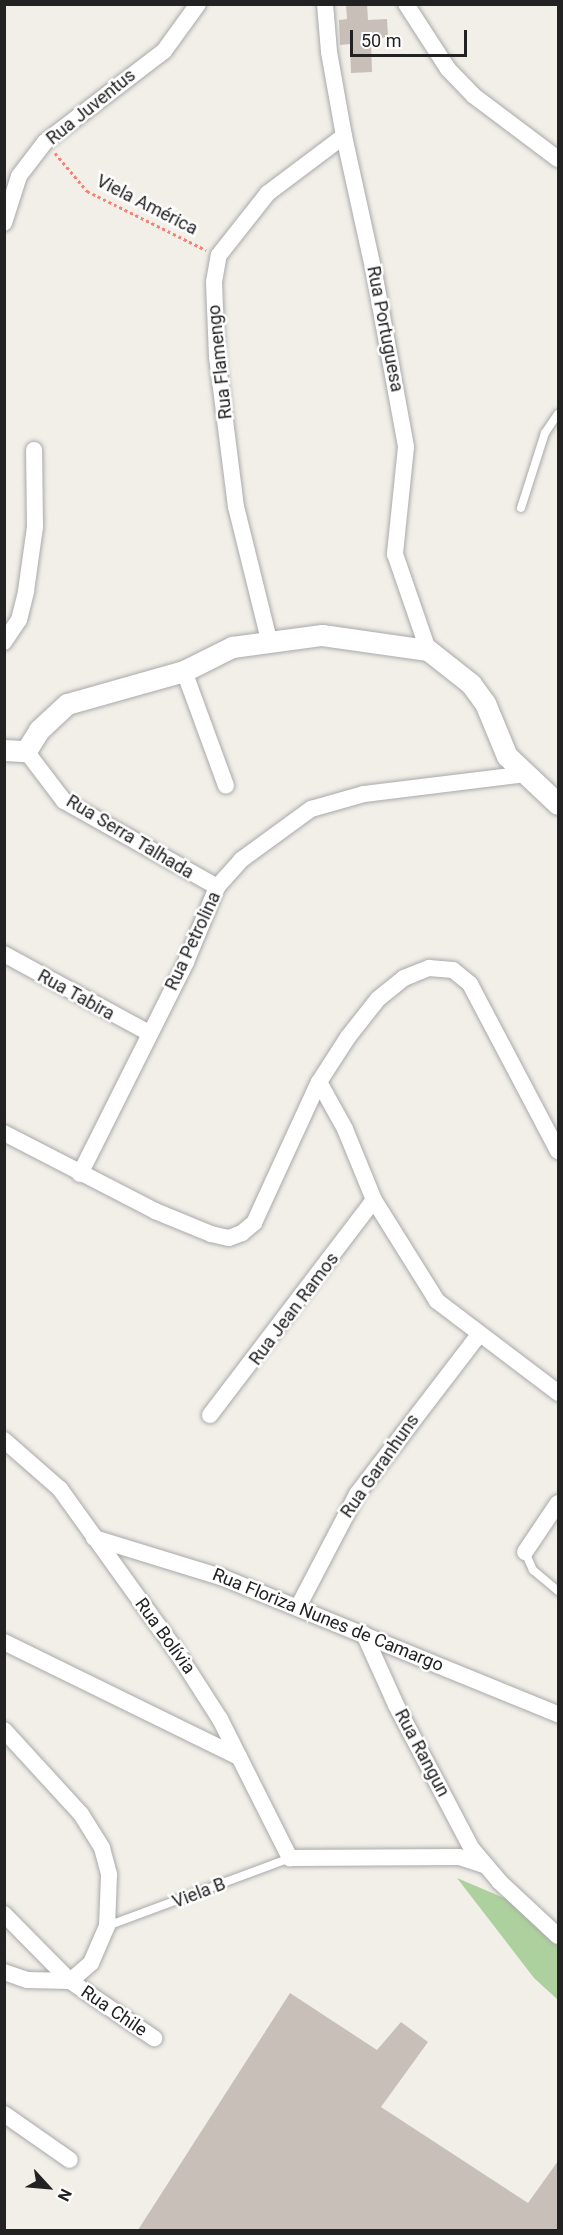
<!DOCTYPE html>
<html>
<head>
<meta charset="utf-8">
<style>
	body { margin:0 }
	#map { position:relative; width:563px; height:2235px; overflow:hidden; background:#f2efe9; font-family:Roboto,sans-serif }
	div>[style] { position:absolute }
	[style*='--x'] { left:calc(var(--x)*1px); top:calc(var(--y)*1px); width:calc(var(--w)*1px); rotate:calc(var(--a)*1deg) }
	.forest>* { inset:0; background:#add19e }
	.building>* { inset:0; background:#c7bfb8 }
	.path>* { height:3px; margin-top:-1.5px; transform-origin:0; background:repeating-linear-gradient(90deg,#fa8072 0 3px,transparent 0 6px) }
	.roads { filter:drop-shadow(0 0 2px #a9a9a9) drop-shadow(0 0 2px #a9a9a9) }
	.service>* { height:8px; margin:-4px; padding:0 4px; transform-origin:4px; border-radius:4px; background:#fff }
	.minor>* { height:16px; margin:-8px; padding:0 8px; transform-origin:8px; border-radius:8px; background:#fff }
	.tertiary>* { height:21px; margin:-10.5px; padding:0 10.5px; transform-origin:10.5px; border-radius:10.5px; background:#fff }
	span { translate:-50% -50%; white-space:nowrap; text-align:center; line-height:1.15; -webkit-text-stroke:5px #fff; paint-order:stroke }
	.street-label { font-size:18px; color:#222 }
	.frame { position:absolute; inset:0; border:6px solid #222; pointer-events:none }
	.north { position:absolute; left:18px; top:2157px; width:60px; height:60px; -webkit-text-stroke:4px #fff; paint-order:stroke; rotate:116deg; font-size:16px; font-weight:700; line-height:24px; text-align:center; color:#222 }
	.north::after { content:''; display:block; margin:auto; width:21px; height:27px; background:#222; clip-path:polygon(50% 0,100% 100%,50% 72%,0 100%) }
	.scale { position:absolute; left:350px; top:30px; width:117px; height:27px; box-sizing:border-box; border:3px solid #222; border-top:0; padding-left:8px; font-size:18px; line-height:21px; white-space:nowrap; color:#222; -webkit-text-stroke:4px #fff; paint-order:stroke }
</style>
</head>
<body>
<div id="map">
	<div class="forest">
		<i style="clip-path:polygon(457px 1878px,518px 1904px,558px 1941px,558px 2000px,534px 1978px)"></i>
	</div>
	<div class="building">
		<i style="clip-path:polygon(346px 4px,367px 4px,368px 20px,387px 19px,388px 36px,371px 42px,372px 72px,351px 73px,350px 44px,340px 45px,339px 20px,347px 19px)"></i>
		<i style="clip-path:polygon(290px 1993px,377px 2050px,401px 2022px,428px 2042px,381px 2107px,528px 2203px,558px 2161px,558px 2230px,138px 2230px)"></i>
	</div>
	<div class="path">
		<i style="--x:55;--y:153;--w:50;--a:49.9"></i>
		<i style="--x:87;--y:191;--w:133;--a:26.4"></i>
	</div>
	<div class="roads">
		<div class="service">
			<i style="--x:521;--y:508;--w:79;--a:-72.3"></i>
			<i style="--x:545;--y:433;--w:23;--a:-56"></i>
			<i style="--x:525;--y:1552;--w:20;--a:66"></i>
			<i style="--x:533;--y:1570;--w:33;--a:40"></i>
			<i style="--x:107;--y:1926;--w:195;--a:-20.4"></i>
		</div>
		<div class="minor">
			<i style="--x:325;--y:4;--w:48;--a:85.2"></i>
			<i style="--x:329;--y:52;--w:85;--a:79.9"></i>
			<i style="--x:344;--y:136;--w:139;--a:77.6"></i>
			<i style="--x:374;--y:272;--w:178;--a:79.6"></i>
			<i style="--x:406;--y:447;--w:108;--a:95.9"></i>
			<i style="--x:395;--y:554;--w:102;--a:71"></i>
			<i style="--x:406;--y:4;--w:77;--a:57.1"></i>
			<i style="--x:448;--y:69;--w:37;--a:46"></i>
			<i style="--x:474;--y:96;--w:105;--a:36.9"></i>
			<i style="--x:4;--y:223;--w:49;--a:-72.3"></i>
			<i style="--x:19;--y:176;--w:43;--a:-52.6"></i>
			<i style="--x:45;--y:142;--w:150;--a:-37.4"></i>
			<i style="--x:164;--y:51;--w:58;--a:-54.1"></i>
			<i style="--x:269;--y:640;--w:137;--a:-103.9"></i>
			<i style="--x:236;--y:507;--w:151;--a:-97.2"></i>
			<i style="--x:217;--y:357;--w:75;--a:-92.3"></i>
			<i style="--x:214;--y:282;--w:27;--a:-80"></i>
			<i style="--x:219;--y:255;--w:79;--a:-51.7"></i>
			<i style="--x:268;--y:193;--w:95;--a:-36.9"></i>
			<i style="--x:4;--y:642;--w:27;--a:-56"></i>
			<i style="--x:19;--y:620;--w:30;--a:-76"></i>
			<i style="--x:26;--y:591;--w:65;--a:-82"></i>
			<i style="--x:35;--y:527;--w:77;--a:-90.7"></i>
			<i style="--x:184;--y:671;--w:122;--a:69.9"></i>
			<i style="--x:26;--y:751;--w:63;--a:52.8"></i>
			<i style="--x:64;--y:801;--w:176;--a:29.3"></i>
			<i style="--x:4;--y:954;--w:165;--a:28.6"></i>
			<i style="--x:319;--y:1082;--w:54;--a:61"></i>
			<i style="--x:345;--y:1129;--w:77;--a:67.8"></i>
			<i style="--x:374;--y:1200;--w:119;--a:58"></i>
			<i style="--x:437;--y:1301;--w:152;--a:37.2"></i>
			<i style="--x:4;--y:1133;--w:170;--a:27.3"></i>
			<i style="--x:155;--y:1211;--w:61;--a:22.3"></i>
			<i style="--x:211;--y:1234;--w:18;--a:13"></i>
			<i style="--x:229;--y:1238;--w:14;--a:-21"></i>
			<i style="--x:242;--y:1233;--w:16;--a:-40"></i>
			<i style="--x:254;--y:1223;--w:155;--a:-65.3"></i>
			<i style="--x:319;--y:1082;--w:54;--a:-57.2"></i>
			<i style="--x:348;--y:1037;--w:48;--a:-51.7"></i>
			<i style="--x:378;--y:999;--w:33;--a:-39"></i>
			<i style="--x:404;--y:978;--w:27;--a:-22"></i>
			<i style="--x:429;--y:968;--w:24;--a:5"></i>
			<i style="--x:453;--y:970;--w:22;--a:39"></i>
			<i style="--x:470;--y:984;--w:189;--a:62.2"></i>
			<i style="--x:80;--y:1174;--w:237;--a:-63.4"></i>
			<i style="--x:186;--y:962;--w:81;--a:-67.5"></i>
			<i style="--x:217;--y:887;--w:36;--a:-48"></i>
			<i style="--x:241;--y:860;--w:87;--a:-36.1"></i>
			<i style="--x:311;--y:809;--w:55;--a:-15.8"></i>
			<i style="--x:364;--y:794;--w:165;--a:-7"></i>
			<i style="--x:210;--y:1415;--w:270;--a:-52.7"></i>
			<i style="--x:4;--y:1440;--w:74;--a:41.2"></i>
			<i style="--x:60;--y:1489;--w:197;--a:54.3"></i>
			<i style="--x:175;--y:1649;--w:83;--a:57.3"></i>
			<i style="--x:220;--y:1719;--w:156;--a:63.3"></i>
			<i style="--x:290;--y:1858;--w:169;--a:-0.3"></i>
			<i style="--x:459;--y:1857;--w:29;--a:18"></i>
			<i style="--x:94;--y:1538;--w:136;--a:17.1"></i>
			<i style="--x:224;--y:1578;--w:361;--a:22.2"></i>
			<i style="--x:525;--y:1552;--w:59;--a:-56"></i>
			<i style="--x:298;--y:1607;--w:127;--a:-62.4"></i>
			<i style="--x:357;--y:1494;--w:199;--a:-52.6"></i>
			<i style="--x:364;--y:1634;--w:78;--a:65.7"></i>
			<i style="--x:396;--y:1705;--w:163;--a:62.2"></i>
			<i style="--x:472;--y:1849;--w:43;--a:49.7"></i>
			<i style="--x:500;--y:1882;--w:79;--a:43"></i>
			<i style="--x:4;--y:1642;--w:262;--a:26.1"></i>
			<i style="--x:4;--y:1730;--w:114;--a:47.5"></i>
			<i style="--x:81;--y:1814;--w:40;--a:58"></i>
			<i style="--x:102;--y:1848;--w:28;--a:75"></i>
			<i style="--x:109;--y:1875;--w:51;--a:92.2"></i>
			<i style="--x:107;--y:1926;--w:40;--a:113.4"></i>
			<i style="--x:91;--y:1963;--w:28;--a:139"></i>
			<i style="--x:4;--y:1914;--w:94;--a:45.4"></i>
			<i style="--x:70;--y:1981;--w:102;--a:34.2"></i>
			<i style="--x:4;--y:1972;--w:24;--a:19"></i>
			<i style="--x:27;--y:1980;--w:43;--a:1.3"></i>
			<i style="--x:4;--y:2114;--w:80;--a:34.9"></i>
		</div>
		<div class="tertiary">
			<i style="--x:4;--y:750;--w:22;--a:3"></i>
			<i style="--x:26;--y:751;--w:25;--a:-58"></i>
			<i style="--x:39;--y:730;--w:38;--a:-43"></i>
			<i style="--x:67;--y:704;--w:122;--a:-15.8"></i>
			<i style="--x:184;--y:671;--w:54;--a:-26.6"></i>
			<i style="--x:232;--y:647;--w:91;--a:-7.6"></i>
			<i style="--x:322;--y:635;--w:107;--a:8.1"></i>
			<i style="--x:428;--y:650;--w:55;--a:38.3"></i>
			<i style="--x:471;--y:684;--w:24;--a:54"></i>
			<i style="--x:485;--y:703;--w:57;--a:67.5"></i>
			<i style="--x:507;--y:756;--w:70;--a:43.3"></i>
		</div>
	</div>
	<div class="street-label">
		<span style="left:91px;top:107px;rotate:-39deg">Rua Juventus</span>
		<span style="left:147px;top:205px;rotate:27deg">Viela América</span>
		<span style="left:385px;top:329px;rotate:79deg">Rua Portuguesa</span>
		<span style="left:220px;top:362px;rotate:-96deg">Rua Flamengo</span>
		<span style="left:130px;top:837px;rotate:31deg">Rua Serra Talhada</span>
		<span style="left:193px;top:941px;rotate:-65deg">Rua Petrolina</span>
		<span style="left:76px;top:995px;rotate:29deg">Rua Tabira</span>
		<span style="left:294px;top:1309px;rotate:-53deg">Rua Jean Ramos</span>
		<span style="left:380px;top:1466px;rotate:-55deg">Rua Garanhuns</span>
		<span style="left:328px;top:1620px;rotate:22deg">Rua Floriza Nunes de Camargo</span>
		<span style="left:165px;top:1636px;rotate:54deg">Rua Bolívia</span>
		<span style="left:422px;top:1753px;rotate:62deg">Rua Rangun</span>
		<span style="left:199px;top:1893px;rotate:-21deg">Viela B</span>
		<span style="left:114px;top:2011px;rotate:34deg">Rua Chile</span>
	</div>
	<div class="frame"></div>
	<div class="north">N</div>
	<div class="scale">50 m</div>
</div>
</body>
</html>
